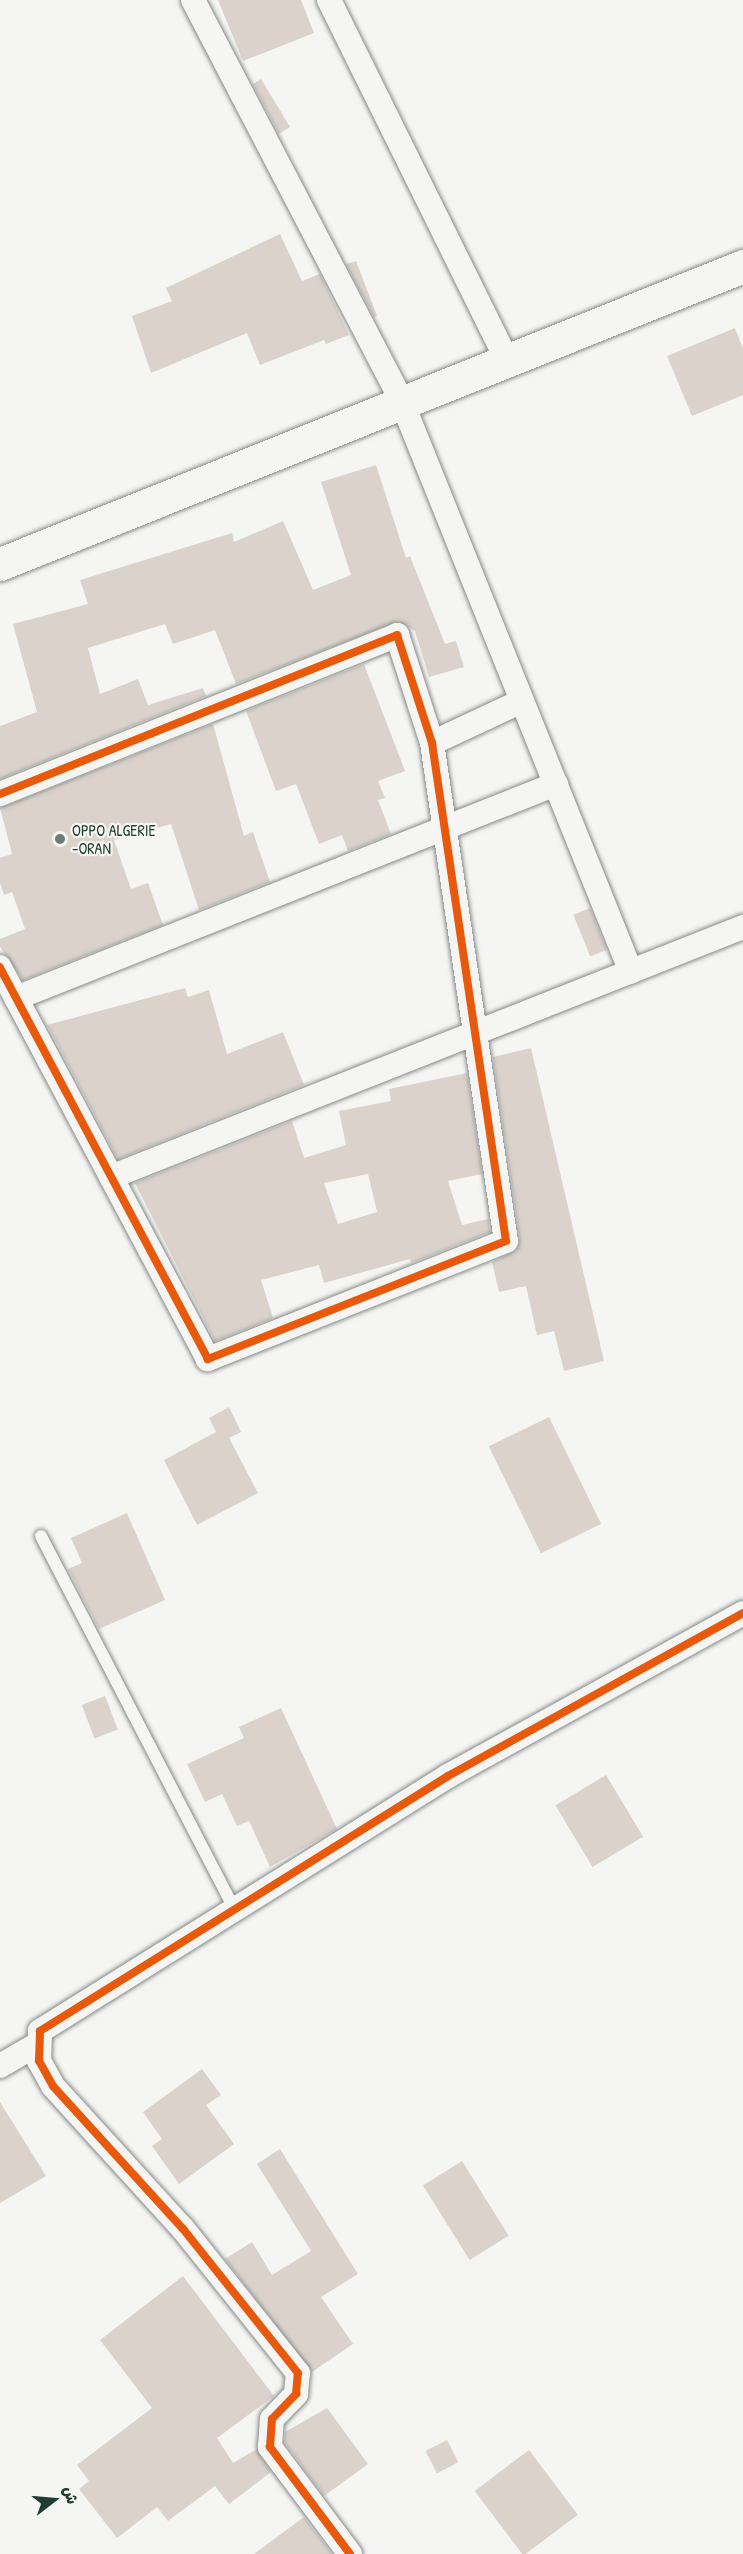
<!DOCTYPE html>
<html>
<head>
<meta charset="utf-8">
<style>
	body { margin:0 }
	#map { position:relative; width:743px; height:2554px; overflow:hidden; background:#f5f5f3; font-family:"Patrick Hand","Playpen Sans Arabic",sans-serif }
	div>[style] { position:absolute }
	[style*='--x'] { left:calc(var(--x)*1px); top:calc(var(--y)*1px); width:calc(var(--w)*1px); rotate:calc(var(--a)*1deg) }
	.building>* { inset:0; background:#dcd2cc; transform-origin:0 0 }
	.roads { filter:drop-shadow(0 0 2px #858a88) drop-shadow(0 0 2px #858a88) }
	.service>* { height:12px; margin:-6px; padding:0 6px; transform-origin:6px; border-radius:6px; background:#f5f5f3 }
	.minor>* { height:24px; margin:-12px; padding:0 12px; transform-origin:12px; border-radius:12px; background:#f5f5f3 }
	.secondary>* { height:33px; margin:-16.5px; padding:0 16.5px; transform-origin:16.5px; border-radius:16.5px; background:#f5f5f3 }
	.cycleway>* { height:8px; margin:-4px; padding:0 4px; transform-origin:4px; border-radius:4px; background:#e8590c }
	.dots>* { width:16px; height:16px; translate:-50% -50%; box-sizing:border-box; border:3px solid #f6f6f2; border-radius:50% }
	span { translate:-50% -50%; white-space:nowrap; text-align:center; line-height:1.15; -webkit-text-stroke:4.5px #f6f6f2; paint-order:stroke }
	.poi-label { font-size:16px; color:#1f3d34 }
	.left { translate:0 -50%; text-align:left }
	.north { position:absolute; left:24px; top:2470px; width:60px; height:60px; -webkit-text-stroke:4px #f6f6f2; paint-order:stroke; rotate:74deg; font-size:16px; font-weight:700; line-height:24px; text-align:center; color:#1f3d34 }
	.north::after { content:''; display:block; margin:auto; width:21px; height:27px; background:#1f3d34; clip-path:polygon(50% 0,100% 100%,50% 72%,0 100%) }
</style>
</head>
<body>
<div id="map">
	<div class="building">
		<i style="clip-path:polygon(218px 0,301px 0,314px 33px,243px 61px)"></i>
		<i style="clip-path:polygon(261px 79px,290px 127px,279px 134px,253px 84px)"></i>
		<i style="clip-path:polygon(280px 234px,302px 281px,320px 274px,349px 335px,326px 344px,324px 340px,260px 365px,247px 333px,151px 373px,132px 316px,172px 301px,166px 288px)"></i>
		<i style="clip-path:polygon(356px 261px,377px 316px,374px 317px,346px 264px)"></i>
		<i style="clip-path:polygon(735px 328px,743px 349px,743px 395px,692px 416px,667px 356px)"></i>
		<i style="clip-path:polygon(376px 465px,406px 558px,410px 556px,445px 644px,456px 641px,464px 667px,429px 677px,415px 631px,399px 621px,236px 684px,215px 630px,173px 644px,165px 624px,88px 648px,100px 694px,138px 679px,148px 705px,203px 688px,206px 696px,0 779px,0 726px,37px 712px,13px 624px,88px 604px,80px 580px,232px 533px,234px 542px,283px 521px,313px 590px,351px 575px,321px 482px)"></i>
		<i style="clip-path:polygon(364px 664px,405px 771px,378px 781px,385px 798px,378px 800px,391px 834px,348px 851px,342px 835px,319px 844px,296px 784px,276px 791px,246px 711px)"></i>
		<i style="clip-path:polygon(213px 724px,244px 836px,253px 832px,270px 882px,199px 910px,171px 824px,114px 840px,131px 889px,148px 883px,163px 925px,23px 980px,0 947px,0 939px,25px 929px,12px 892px,4px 895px,0 883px,0 858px,12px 854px,0 808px)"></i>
		<i style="left:590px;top:908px;width:45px;height:18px;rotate:68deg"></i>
		<i style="clip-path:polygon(185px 988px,188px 997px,209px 990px,227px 1054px,283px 1032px,304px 1085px,118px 1159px,47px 1025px)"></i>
		<i style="clip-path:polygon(531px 1048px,604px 1361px,564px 1371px,554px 1331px,537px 1335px,526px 1286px,499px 1292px,492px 1262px,516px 1251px,520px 1239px,493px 1057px)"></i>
		<i style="clip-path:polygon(evenodd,467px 1073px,482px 1174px,448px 1181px,462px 1225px,488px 1219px,490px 1232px,411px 1263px,410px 1259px,324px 1283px,319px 1265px,261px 1280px,273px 1318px,215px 1341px,135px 1183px,292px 1121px,304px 1158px,346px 1145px,339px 1111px,391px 1101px,389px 1089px,467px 1073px,368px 1174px,377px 1212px,338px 1224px,324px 1183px,368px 1174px)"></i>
		<i style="clip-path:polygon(229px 1407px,241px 1432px,229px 1438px,258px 1493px,197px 1525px,164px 1460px,216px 1432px,209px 1418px)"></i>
		<i style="left:549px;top:1417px;width:119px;height:67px;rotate:64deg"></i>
		<i style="clip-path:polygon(127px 1513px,165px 1600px,99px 1629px,68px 1569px,82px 1563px,71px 1538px)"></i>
		<i style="left:105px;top:1696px;width:36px;height:25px;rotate:69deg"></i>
		<i style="clip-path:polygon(281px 1708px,337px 1829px,270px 1867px,249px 1821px,237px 1826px,222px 1794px,205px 1802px,187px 1764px,244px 1738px,239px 1727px)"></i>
		<i style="left:606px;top:1775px;width:72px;height:59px;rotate:59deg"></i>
		<i style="clip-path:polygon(202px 2069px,221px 2095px,206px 2105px,234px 2144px,179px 2184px,152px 2146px,162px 2139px,143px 2112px)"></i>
		<i style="clip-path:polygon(0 2102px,46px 2176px,0 2203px)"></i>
		<i style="clip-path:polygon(280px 2149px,358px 2274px,321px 2297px,353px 2344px,312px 2372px,225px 2259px,252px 2242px,272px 2275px,311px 2251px,257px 2164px)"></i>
		<i style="left:462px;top:2161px;width:88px;height:46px;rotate:58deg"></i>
		<i style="clip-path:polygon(183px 2276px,274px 2396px,217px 2438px,233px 2463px,257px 2449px,271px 2472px,229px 2504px,215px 2486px,168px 2521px,157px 2507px,117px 2538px,79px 2489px,89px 2481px,77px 2465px,152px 2408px,100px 2340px)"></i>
		<i style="clip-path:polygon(327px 2408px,368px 2464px,324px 2496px,285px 2443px,285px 2432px)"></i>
		<i style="left:447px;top:2440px;width:25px;height:24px;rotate:63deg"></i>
		<i style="left:529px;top:2450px;width:81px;height:68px;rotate:53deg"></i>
		<i style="clip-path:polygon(304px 2517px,332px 2554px,254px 2554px)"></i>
	</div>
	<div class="roads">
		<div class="service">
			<i style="--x:41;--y:1536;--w:419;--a:62.6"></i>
		</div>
		<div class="minor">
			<i style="--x:193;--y:0;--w:453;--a:62.5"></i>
			<i style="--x:402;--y:402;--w:614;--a:68.11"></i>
			<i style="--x:329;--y:0;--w:402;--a:63.7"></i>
			<i style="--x:432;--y:743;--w:99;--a:-25"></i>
			<i style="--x:0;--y:794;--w:428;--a:-21.8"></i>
			<i style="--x:397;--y:635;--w:114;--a:72"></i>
			<i style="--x:432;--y:743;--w:503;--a:81.55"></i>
			<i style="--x:506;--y:1241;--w:321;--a:158.4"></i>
			<i style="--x:208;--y:1359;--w:444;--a:-118"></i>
			<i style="--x:16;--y:998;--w:581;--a:-21.62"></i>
			<i style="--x:111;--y:1177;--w:680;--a:-21.58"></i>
			<i style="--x:0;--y:2066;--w:42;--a:-30.3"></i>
			<i style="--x:350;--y:2554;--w:134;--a:-126.8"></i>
			<i style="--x:270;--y:2447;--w:28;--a:-86"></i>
			<i style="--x:272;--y:2419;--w:35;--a:-46"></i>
			<i style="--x:296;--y:2394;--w:21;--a:-85"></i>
			<i style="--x:298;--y:2373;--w:184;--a:-128.6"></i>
			<i style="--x:183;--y:2229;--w:193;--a:-132.3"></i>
			<i style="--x:53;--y:2086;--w:29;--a:-119"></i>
			<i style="--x:39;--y:2061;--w:30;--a:-88"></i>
			<i style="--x:40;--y:2031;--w:481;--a:-32"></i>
			<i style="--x:448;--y:1776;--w:337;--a:-28.9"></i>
		</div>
		<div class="secondary">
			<i style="--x:0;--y:564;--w:801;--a:-21.85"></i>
		</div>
	</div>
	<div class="cycleway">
		<i style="--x:0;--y:794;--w:428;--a:-21.8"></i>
		<i style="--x:397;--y:635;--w:114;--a:72"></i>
		<i style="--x:432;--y:743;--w:503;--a:81.55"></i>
		<i style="--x:506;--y:1241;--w:321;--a:158.4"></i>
		<i style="--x:208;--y:1359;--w:444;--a:-118"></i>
		<i style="--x:350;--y:2554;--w:134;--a:-126.8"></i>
		<i style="--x:270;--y:2447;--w:28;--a:-86"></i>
		<i style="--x:272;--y:2419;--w:35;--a:-46"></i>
		<i style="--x:296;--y:2394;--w:21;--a:-85"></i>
		<i style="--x:298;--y:2373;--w:184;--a:-128.6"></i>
		<i style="--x:183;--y:2229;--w:193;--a:-132.3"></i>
		<i style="--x:53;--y:2086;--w:29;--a:-119"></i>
		<i style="--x:39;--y:2061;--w:30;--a:-88"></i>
		<i style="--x:40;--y:2031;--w:481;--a:-32"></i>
		<i style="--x:448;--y:1776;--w:337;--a:-28.9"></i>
	</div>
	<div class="dots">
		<i style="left:60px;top:839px;background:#6a7d77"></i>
	</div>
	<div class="poi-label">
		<span class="left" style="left:72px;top:839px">OPPO ALGERIE<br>-ORAN</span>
	</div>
	<div class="north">ش</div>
</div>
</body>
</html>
